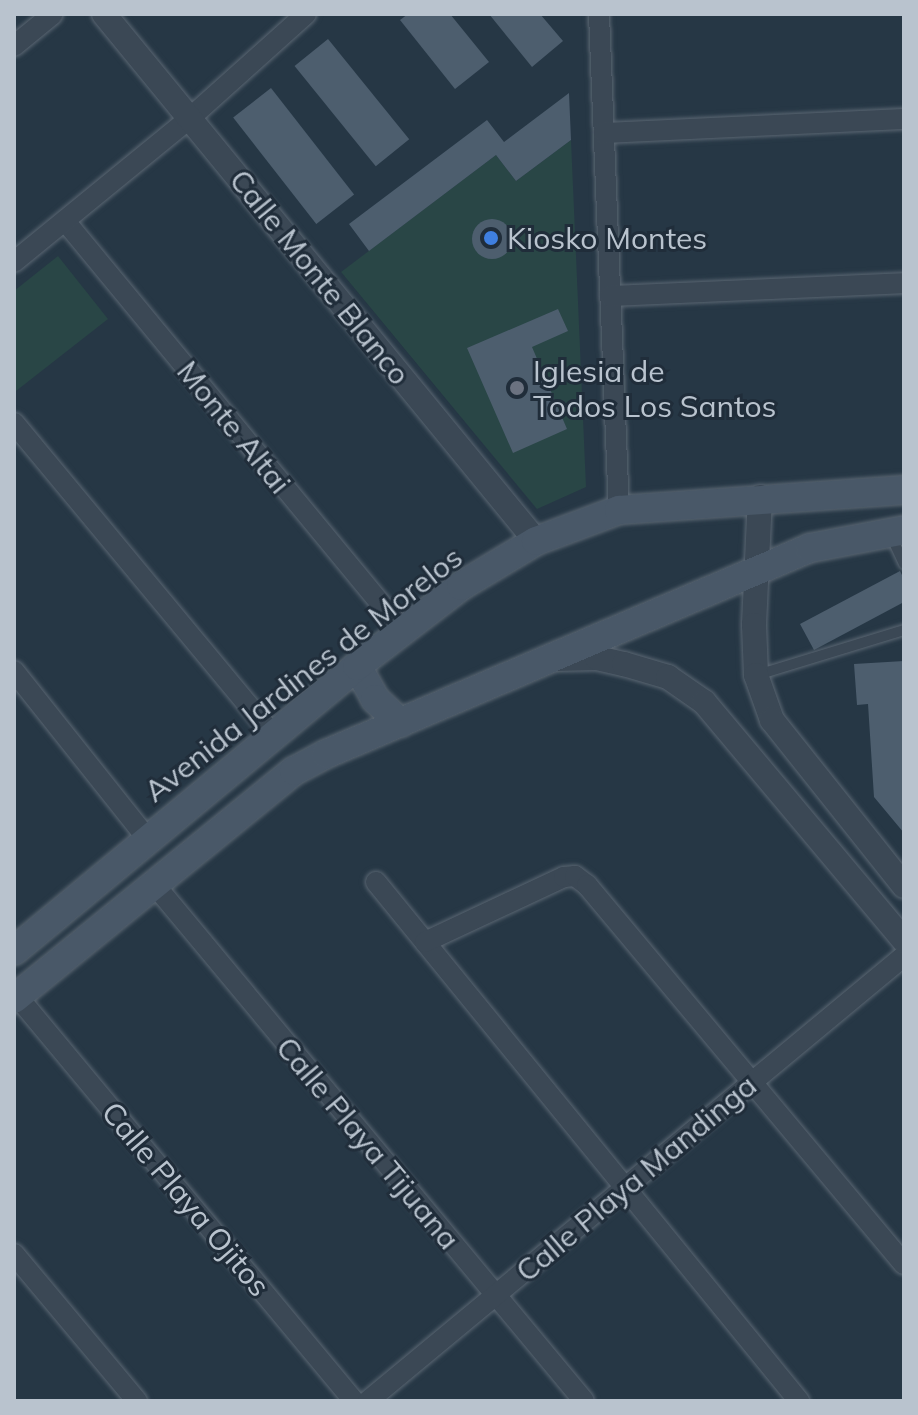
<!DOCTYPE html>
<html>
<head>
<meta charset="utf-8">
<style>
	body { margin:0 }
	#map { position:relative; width:918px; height:1415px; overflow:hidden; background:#263745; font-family:Mulish,sans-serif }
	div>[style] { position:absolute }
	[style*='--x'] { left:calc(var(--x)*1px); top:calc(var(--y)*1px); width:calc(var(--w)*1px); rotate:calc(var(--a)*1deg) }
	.green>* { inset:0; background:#294646 }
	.building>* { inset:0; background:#4d5e6e; transform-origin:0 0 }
	.round { border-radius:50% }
	.roads { filter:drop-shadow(0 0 2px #5a6672) drop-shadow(0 0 2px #5a6672) }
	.service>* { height:10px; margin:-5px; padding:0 5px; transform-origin:5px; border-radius:5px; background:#3b4855 }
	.minor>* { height:20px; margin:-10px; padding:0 10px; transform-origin:10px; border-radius:10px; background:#3b4855 }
	.tertiary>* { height:24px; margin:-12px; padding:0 12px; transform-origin:12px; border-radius:12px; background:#3b4855 }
	.secondary>* { height:28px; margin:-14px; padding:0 14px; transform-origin:14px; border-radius:14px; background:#495868 }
	.dots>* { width:22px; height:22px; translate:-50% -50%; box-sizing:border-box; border:4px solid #202d3a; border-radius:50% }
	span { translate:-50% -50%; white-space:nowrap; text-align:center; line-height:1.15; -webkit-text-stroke:6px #202d3a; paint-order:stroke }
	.poi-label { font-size:30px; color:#b9c3ce }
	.left { translate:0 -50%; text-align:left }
	.street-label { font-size:30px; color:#b9c3ce }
	.frame { position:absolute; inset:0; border:16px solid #b9c3ce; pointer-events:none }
</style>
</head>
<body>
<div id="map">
	<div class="green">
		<i style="clip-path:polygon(571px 140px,586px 487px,537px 509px,341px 272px,496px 155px,516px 181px)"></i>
		<i style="clip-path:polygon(58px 256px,108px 319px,16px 391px,14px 291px)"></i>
	</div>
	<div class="building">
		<i style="clip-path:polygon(408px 14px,450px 14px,489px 62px,455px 89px,400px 20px)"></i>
		<i style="clip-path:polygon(489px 14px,540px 14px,563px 41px,532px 67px)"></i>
		<i style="left:328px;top:39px;width:129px;height:43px;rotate:51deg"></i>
		<i style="left:271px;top:88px;width:135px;height:48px;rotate:52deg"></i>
		<i style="clip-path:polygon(569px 93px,571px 140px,516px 181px,496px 155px,369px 251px,349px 224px,487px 120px,504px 142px)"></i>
		<i class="round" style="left:472px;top:219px;width:40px;height:40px"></i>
		<i style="clip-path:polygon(558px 309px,568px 331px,532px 347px,567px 429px,513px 453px,467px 348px)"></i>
		<i style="clip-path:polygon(900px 571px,904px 579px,904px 602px,814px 650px,800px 624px)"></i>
		<i style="clip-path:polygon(904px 661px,904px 833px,874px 797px,868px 704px,857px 705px,854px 664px)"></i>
	</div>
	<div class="roads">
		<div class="service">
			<i style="--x:891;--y:536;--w:31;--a:65"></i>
			<i style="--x:757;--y:675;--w:154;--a:-17"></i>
		</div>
		<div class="minor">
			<i style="--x:599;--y:14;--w:496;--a:87.7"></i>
			<i style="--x:14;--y:46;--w:50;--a:-39.4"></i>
			<i style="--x:604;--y:133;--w:300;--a:-2.7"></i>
			<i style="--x:65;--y:221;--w:533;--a:50.48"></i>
			<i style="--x:14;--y:262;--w:227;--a:-39.3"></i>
			<i style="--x:190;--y:118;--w:156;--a:-41.9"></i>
			<i style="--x:610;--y:296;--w:294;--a:-2.5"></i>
			<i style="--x:14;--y:423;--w:405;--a:50.3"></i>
			<i style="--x:14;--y:671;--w:217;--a:51.5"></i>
			<i style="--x:376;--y:882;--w:670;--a:50.82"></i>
			<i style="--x:154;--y:884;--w:672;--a:50.25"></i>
			<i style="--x:425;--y:942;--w:153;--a:-25.1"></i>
			<i style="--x:564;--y:877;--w:11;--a:-5"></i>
			<i style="--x:575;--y:876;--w:15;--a:37"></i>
			<i style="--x:587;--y:885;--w:494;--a:50.1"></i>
			<i style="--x:17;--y:996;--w:527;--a:50.24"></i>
			<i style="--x:14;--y:1254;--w:192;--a:50.1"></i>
			<i style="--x:368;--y:1401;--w:697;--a:-39.7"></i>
		</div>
		<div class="tertiary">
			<i style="--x:104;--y:14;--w:681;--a:50.66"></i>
			<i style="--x:760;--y:497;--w:128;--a:92.7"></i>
			<i style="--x:754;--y:625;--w:50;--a:87.7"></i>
			<i style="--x:756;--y:675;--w:48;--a:70.4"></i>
			<i style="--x:772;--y:720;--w:212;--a:51.5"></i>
			<i style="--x:555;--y:659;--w:42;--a:-1.4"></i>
			<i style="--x:597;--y:658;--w:28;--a:13"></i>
			<i style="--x:624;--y:664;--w:46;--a:16.5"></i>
			<i style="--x:668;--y:677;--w:44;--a:34.8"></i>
			<i style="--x:704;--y:702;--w:311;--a:50"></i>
		</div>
		<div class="secondary">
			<i style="--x:357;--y:666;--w:38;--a:61"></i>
			<i style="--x:375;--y:699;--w:35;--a:43"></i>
			<i style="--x:14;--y:951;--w:446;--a:-39.7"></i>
			<i style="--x:357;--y:666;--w:131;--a:-37.6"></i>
			<i style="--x:461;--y:586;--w:87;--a:-31"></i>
			<i style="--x:536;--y:541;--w:89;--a:-20.5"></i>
			<i style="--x:619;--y:510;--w:286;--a:-4"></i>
			<i style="--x:14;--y:999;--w:361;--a:-39.2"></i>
			<i style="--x:294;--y:771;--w:36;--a:-28"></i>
			<i style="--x:326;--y:754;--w:526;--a:-23.06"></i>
			<i style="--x:810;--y:548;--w:96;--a:-10.8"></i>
		</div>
	</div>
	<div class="dots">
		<i style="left:491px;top:238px;background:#3f7fe0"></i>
		<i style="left:517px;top:388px;background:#6b7280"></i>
	</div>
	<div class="poi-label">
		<span class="left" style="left:507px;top:238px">Kiosko Montes</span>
		<span class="left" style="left:533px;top:388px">Iglesia de<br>Todos Los Santos</span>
	</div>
	<div class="street-label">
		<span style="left:320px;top:277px;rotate:51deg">Calle Monte Blanco</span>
		<span style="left:234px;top:427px;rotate:51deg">Monte Altai</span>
		<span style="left:303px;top:674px;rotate:-38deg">Avenida Jardines de Morelos</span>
		<span style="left:368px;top:1143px;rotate:50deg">Calle Playa Tijuana</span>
		<span style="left:636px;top:1178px;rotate:-40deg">Calle Playa Mandinga</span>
		<span style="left:186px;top:1199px;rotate:50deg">Calle Playa Ojitos</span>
	</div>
	<div class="frame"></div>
</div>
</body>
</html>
